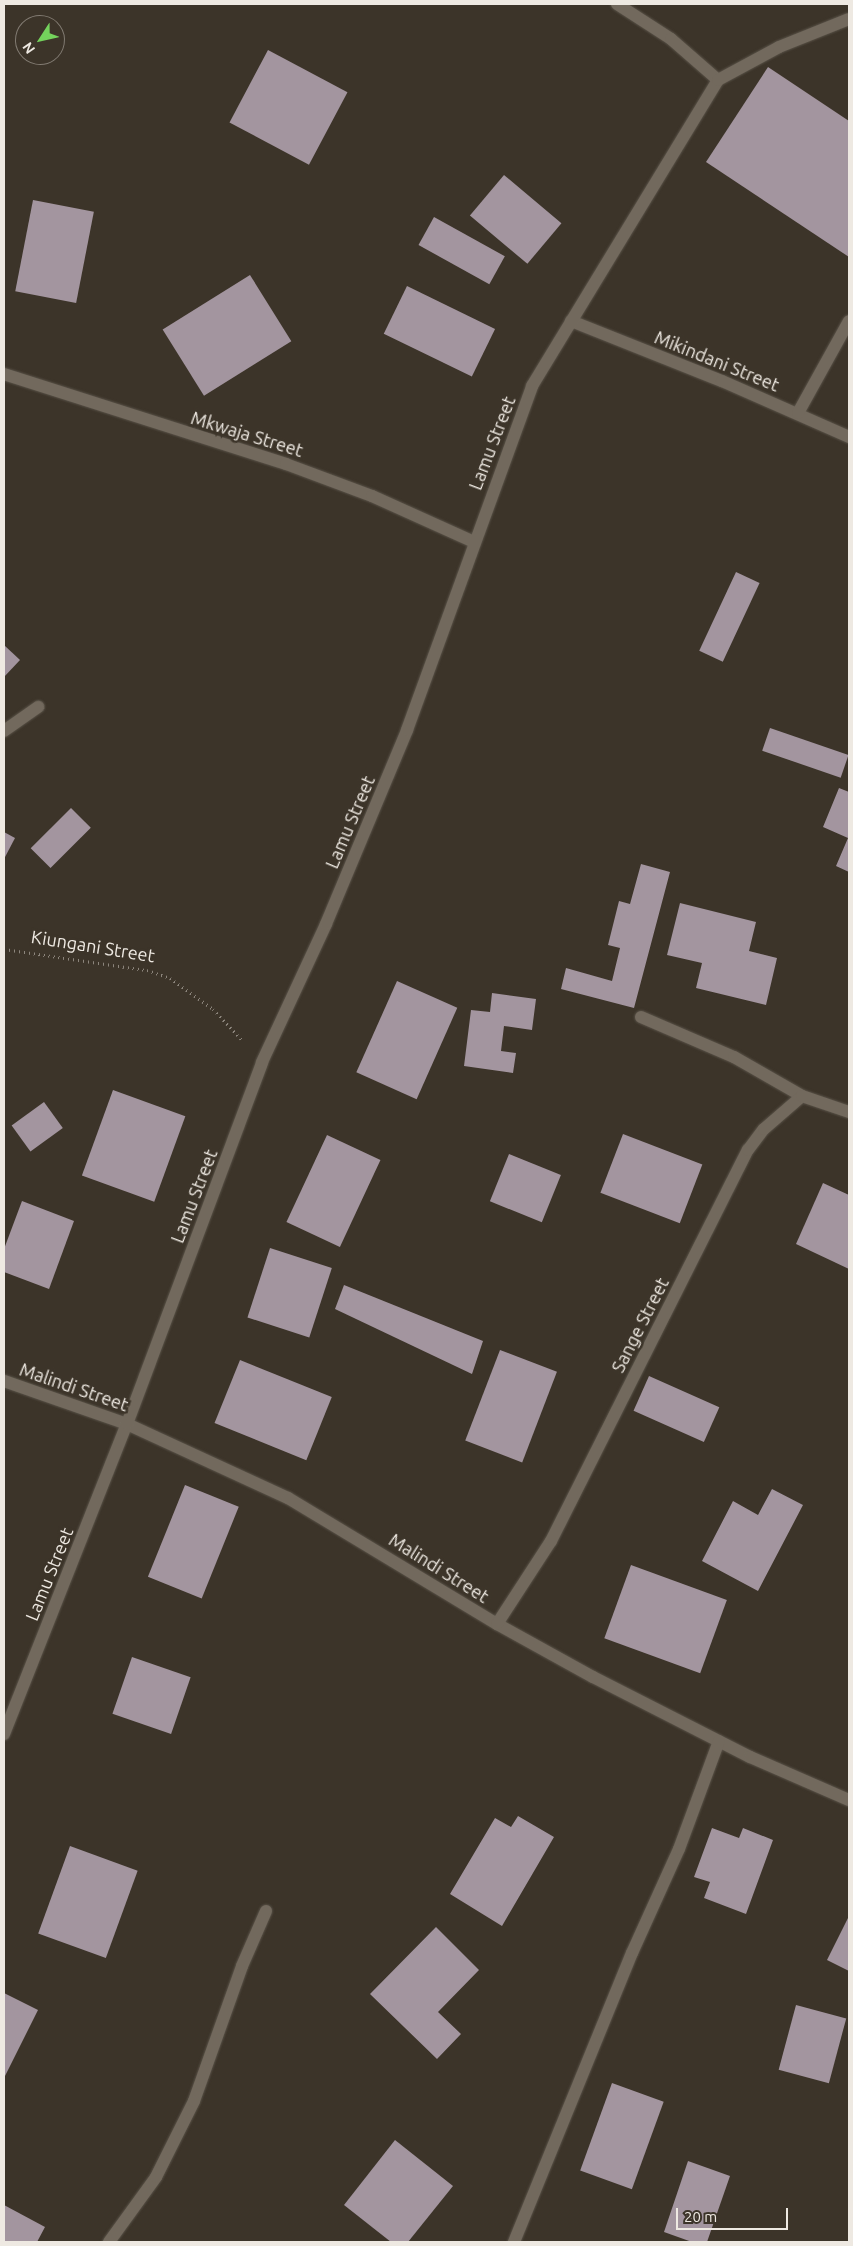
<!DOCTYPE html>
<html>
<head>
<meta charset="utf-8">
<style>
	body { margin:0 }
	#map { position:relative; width:853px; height:2246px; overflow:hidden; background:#3c3429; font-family:Ubuntu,sans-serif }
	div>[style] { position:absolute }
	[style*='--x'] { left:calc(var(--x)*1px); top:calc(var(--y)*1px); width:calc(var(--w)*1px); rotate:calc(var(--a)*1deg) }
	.building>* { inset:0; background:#a3959f; transform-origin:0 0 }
	.path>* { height:3px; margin-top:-1.5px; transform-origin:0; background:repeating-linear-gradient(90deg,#8c857c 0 1px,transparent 0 5px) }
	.roads { filter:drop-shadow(0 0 1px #585147) drop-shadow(0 0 1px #585147) }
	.minor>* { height:12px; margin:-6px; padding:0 6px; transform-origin:6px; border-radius:6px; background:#72695d }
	span { translate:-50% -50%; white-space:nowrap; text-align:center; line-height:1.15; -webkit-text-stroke:5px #3c3429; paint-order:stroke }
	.street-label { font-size:18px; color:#eee9e2 }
	.frame { position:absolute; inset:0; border:5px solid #eee9e2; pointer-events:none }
	.north { position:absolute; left:15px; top:15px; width:50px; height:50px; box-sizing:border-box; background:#3c3429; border:1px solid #837c73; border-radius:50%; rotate:235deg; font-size:14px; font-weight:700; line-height:20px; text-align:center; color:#eee9e2 }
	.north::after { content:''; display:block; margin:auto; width:18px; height:22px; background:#74d25c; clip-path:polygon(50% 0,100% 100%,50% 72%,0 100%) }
	.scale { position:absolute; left:676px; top:2208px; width:112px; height:22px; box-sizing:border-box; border:2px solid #eee9e2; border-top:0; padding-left:6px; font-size:15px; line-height:18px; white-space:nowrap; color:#eee9e2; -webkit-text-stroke:4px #3c3429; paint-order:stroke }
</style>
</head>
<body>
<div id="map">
	<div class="building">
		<i style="left:268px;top:50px;width:90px;height:82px;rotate:28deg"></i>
		<i style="clip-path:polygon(768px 67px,849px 121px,849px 257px,706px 162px)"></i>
		<i style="left:504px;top:175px;width:75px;height:53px;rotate:40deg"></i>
		<i style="left:33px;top:200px;width:62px;height:93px;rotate:11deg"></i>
		<i style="left:434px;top:217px;width:81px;height:32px;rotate:29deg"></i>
		<i style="left:250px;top:275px;width:78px;height:103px;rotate:58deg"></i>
		<i style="left:407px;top:286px;width:98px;height:53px;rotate:26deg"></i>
		<i style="left:736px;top:572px;width:26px;height:87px;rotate:25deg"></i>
		<i style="clip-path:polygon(4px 645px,20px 660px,4px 677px)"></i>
		<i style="left:770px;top:728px;width:83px;height:24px;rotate:19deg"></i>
		<i style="clip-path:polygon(839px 788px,849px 792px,849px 872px,836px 866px,848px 838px,823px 827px)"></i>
		<i style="left:71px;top:808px;width:28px;height:57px;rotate:45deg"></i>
		<i style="clip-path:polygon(4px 832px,15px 838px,4px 859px)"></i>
		<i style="clip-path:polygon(641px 864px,670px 872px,634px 1008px,561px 989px,566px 968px,612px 981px,620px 948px,608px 945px,619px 901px,630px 904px)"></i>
		<i style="clip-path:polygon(680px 903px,756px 922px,749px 951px,777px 958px,766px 1005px,696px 988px,702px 963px,667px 955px)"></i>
		<i style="left:397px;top:981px;width:66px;height:100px;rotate:24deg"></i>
		<i style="clip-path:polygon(492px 993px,536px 999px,532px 1030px,504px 1026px,501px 1051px,516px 1053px,513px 1073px,464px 1066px,471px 1010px,490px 1012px)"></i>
		<i style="left:113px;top:1090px;width:77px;height:91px;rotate:20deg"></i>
		<i style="left:44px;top:1102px;width:32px;height:40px;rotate:54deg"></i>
		<i style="left:623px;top:1134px;width:85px;height:63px;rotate:21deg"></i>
		<i style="left:327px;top:1135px;width:59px;height:96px;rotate:25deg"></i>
		<i style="left:509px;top:1154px;width:56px;height:51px;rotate:22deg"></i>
		<i style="clip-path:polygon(823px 1183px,849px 1195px,849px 1269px,796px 1244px)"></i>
		<i style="clip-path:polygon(22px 1201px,74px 1221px,49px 1289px,4px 1272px,4px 1249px)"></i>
		<i style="left:270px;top:1248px;width:65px;height:73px;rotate:18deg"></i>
		<i style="clip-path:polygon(344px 1285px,483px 1341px,472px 1374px,335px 1309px)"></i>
		<i style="left:500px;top:1350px;width:61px;height:97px;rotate:21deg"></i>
		<i style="left:240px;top:1360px;width:99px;height:68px;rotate:22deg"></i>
		<i style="left:649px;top:1376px;width:77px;height:38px;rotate:24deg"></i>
		<i style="left:185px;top:1485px;width:58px;height:99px;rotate:22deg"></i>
		<i style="clip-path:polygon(772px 1489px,803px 1505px,758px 1591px,702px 1561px,733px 1501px,758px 1515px)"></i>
		<i style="left:631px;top:1565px;width:102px;height:78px;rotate:20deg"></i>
		<i style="left:132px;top:1657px;width:62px;height:60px;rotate:19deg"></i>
		<i style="clip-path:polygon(518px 1816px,554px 1837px,502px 1926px,450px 1894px,495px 1818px,511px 1827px)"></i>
		<i style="clip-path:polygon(712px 1828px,739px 1838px,743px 1828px,773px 1840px,746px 1914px,704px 1898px,710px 1882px,694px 1877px)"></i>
		<i style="left:70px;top:1846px;width:72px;height:93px;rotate:20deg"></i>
		<i style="clip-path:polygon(849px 1916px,849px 1971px,827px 1960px)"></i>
		<i style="clip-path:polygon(436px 1927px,479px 1970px,438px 2012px,461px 2034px,437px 2059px,370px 1994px)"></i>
		<i style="clip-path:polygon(4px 1993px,38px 2010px,4px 2078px)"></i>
		<i style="left:796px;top:2005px;width:52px;height:67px;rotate:15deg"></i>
		<i style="left:612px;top:2083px;width:55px;height:93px;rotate:20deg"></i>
		<i style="clip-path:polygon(395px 2140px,453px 2186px,408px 2242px,391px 2242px,344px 2205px)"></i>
		<i style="clip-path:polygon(688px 2161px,730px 2176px,707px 2242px,692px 2242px,664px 2232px)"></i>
		<i style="clip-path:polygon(4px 2205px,45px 2227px,37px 2242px,4px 2242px)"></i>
	</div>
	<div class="path">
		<i style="--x:4;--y:949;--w:145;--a:8.4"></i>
		<i style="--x:147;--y:970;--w:24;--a:19"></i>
		<i style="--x:170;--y:978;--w:53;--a:35.8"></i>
		<i style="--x:213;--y:1009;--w:44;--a:46.8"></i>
	</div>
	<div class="roads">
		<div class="minor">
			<i style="--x:617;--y:4;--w:64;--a:32.9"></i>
			<i style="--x:671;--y:39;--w:62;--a:41.1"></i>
			<i style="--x:571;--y:321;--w:162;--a:21.7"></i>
			<i style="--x:722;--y:381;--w:139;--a:23.8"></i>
			<i style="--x:4;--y:374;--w:296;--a:17.7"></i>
			<i style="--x:286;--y:464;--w:92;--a:20.4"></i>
			<i style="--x:372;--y:496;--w:112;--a:24.3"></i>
			<i style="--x:798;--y:413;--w:105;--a:-61"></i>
			<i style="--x:4;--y:731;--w:42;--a:-35.2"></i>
			<i style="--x:641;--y:1017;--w:101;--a:23.3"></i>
			<i style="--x:734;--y:1057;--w:78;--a:29.8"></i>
			<i style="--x:4;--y:1381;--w:130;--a:19.3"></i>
			<i style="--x:127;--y:1424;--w:177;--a:24.7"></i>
			<i style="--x:288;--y:1498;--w:244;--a:31.1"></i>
			<i style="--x:497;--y:1624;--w:110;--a:28.9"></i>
			<i style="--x:593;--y:1677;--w:176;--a:27"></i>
			<i style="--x:750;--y:1757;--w:108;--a:23.5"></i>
			<i style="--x:497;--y:1624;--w:99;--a:-57"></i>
			<i style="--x:551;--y:1541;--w:438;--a:-63.3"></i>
			<i style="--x:748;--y:1150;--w:26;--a:-53"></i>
			<i style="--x:764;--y:1129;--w:50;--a:-41"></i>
			<i style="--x:802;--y:1096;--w:50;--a:18.8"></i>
			<i style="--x:4;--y:1734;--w:334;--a:-68.4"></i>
			<i style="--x:127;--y:1424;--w:386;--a:-69.5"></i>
			<i style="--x:262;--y:1062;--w:152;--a:-65.1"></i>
			<i style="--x:326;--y:924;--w:210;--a:-67.3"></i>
			<i style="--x:407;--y:730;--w:366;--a:-70"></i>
			<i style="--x:532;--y:386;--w:358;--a:-58.7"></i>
			<i style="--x:718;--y:80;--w:69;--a:-28.4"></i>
			<i style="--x:779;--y:47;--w:75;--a:-21.8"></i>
			<i style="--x:109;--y:2242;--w:80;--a:-54.1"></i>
			<i style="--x:156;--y:2177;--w:85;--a:-63.4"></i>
			<i style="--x:194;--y:2101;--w:143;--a:-70.4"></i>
			<i style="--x:242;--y:1966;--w:60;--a:-66.4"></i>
			<i style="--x:514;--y:2242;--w:312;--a:-67.8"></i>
			<i style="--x:632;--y:1953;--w:114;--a:-65.7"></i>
			<i style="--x:679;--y:1849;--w:115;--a:-69.7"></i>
		</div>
	</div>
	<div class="street-label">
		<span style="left:717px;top:361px;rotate:22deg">Mikindani Street</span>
		<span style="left:247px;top:434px;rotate:17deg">Mkwaja Street</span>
		<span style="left:492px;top:443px;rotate:-69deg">Lamu Street</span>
		<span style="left:350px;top:822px;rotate:-67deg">Lamu Street</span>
		<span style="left:93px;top:946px;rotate:9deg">Kiungani Street</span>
		<span style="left:194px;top:1196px;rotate:-69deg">Lamu Street</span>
		<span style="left:640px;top:1325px;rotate:-63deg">Sange Street</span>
		<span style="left:74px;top:1387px;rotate:19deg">Malindi Street</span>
		<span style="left:439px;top:1568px;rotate:32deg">Malindi Street</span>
		<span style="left:49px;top:1574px;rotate:-68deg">Lamu Street</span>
	</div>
	<div class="frame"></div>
	<div class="north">N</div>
	<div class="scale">20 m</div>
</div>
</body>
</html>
